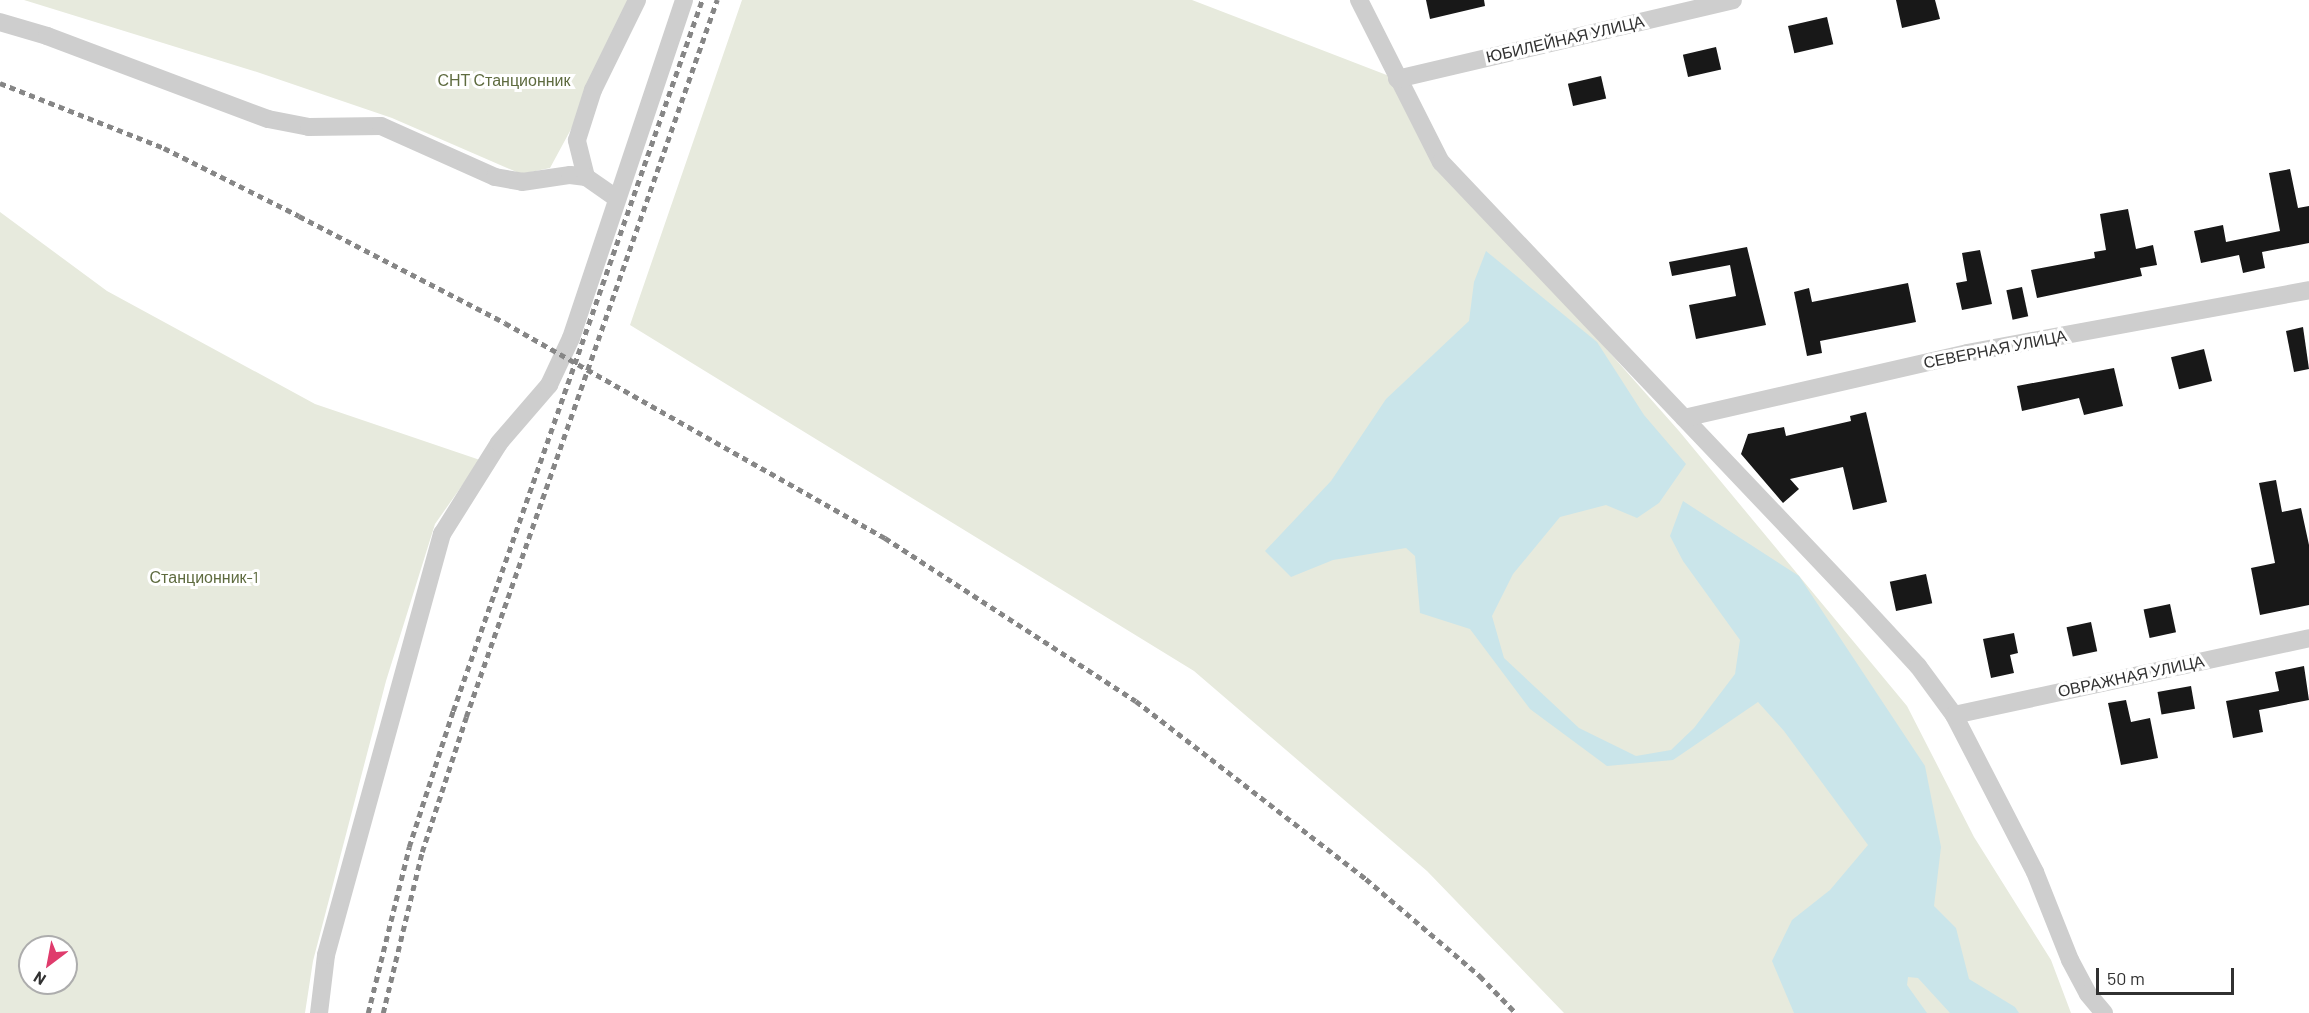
<!DOCTYPE html>
<html>
<head>
<meta charset="utf-8">
<style>
	body { margin:0 }
	#map { position:relative; width:2309px; height:1013px; overflow:hidden; background:#fff; font-family:Barlow,sans-serif }
	div>[style] { position:absolute }
	[style*='--x'] { left:calc(var(--x)*1px); top:calc(var(--y)*1px); width:calc(var(--w)*1px); rotate:calc(var(--a)*1deg) }
	.green>* { inset:0; background:#e7eadd }
	.water>* { inset:0; background:#cae5ea }
	.building>* { inset:0; background:#181818; transform-origin:0 0 }
	.minor>* { height:18px; margin:-9px; padding:0 9px; transform-origin:9px; border-radius:9px; background:#cecece }
	.rail>* { height:4.5px; margin-top:-2.25px; transform-origin:0; background:repeating-linear-gradient(90deg,#868686 0 6px,transparent 0 10.5px) }
	span { translate:-50% -50%; white-space:nowrap; text-align:center; line-height:1.15; -webkit-text-stroke:6px #fff; paint-order:stroke }
	.street-label { font-size:16px; color:#313131 }
	.park-label { font-size:16px; color:#5e6b3f }
	.north { position:absolute; left:18px; top:935px; width:60px; height:60px; box-sizing:border-box; background:#fff; border:2px solid #adadad; border-radius:50%; rotate:212deg; font-size:16px; font-weight:700; line-height:24px; text-align:center; color:#313131 }
	.north::after { content:''; display:block; margin:auto; width:21px; height:27px; background:#df3b6c; clip-path:polygon(50% 0,100% 100%,50% 72%,0 100%) }
	.scale { position:absolute; left:2096px; top:968px; width:138px; height:27px; box-sizing:border-box; border:3px solid #313131; border-top:0; padding-left:8px; font-size:18px; line-height:21px; white-space:nowrap; color:#313131; -webkit-text-stroke:4px #fff; paint-order:stroke }
</style>
</head>
<body>
<div id="map">
	<div class="green">
		<i style="clip-path:polygon(24px 0,641px 0,550px 168px,521px 174px,392px 118px,257px 72px)"></i>
		<i style="clip-path:polygon(742px 0,1192px 0,1397px 79px,1441px 162px,1679px 431px,1907px 706px,1974px 837px,2051px 960px,2071px 1013px,1564px 1013px,1427px 871px,1194px 671px,630px 325px)"></i>
		<i style="clip-path:polygon(evenodd,0 212px,107px 291px,315px 404px,480px 460px,435px 524px,386px 681px,313px 961px,305px 1013px,0 1013px,0 212px,30px 947px,66px 947px,66px 983px,30px 983px,30px 947px)"></i>
	</div>
	<div class="water">
		<i style="clip-path:polygon(1486px 251px,1597px 342px,1644px 415px,1686px 464px,1659px 503px,1637px 518px,1606px 505px,1560px 517px,1513px 574px,1492px 616px,1504px 658px,1579px 728px,1636px 756px,1671px 750px,1694px 728px,1735px 674px,1740px 640px,1683px 561px,1670px 536px,1683px 501px,1799px 576px,1925px 766px,1941px 847px,1934px 906px,1956px 928px,1969px 979px,2015px 1007px,2019px 1013px,1950px 1013px,1918px 978px,1908px 977px,1907px 985px,1927px 1013px,1794px 1013px,1772px 961px,1792px 920px,1830px 890px,1868px 845px,1784px 731px,1758px 702px,1673px 760px,1607px 766px,1530px 709px,1470px 629px,1420px 613px,1415px 556px,1406px 548px,1333px 560px,1291px 577px,1265px 551px,1331px 481px,1386px 399px,1469px 321px,1474px 282px)"></i>
	</div>
	<div class="building">
		<i style="clip-path:polygon(1426px 0,1484px 0,1485px 6px,1430px 19px)"></i>
		<i style="clip-path:polygon(1896px 0,1935px 0,1940px 19px,1902px 28px)"></i>
		<i style="left:1827px;top:17px;width:28px;height:40px;rotate:77deg"></i>
		<i style="left:1716px;top:47px;width:23px;height:34px;rotate:77deg"></i>
		<i style="left:1601px;top:76px;width:23px;height:34px;rotate:77deg"></i>
		<i style="clip-path:polygon(2290px 169px,2298px 208px,2309px 206px,2309px 243px,2262px 252px,2265px 268px,2243px 273px,2239px 255px,2201px 263px,2194px 231px,2223px 225px,2226px 242px,2280px 231px,2269px 173px)"></i>
		<i style="clip-path:polygon(2128px 209px,2136px 249px,2153px 245px,2157px 265px,2140px 268px,2142px 276px,2037px 298px,2031px 270px,2095px 258px,2094px 252px,2106px 250px,2100px 214px)"></i>
		<i style="clip-path:polygon(1747px 247px,1766px 325px,1696px 339px,1689px 305px,1736px 296px,1730px 265px,1672px 276px,1669px 262px)"></i>
		<i style="clip-path:polygon(1980px 250px,1992px 304px,1962px 310px,1956px 283px,1967px 281px,1962px 253px)"></i>
		<i style="clip-path:polygon(1908px 283px,1916px 322px,1820px 341px,1822px 353px,1807px 356px,1794px 292px,1809px 288px,1812px 302px)"></i>
		<i style="left:2022px;top:287px;width:30px;height:16px;rotate:78deg"></i>
		<i style="clip-path:polygon(2303px 327px,2309px 369px,2294px 372px,2286px 331px)"></i>
		<i style="left:2204px;top:349px;width:33px;height:34px;rotate:76deg"></i>
		<i style="clip-path:polygon(2114px 368px,2123px 406px,2084px 415px,2079px 398px,2022px 411px,2017px 386px)"></i>
		<i style="clip-path:polygon(1866px 412px,1887px 502px,1853px 510px,1843px 467px,1790px 479px,1799px 489px,1783px 503px,1741px 454px,1748px 434px,1784px 427px,1786px 436px,1851px 421px,1850px 416px)"></i>
		<i style="clip-path:polygon(2276px 480px,2282px 512px,2301px 508px,2309px 545px,2309px 605px,2260px 615px,2251px 568px,2275px 563px,2259px 483px)"></i>
		<i style="left:1926px;top:574px;width:30px;height:37px;rotate:78deg"></i>
		<i style="left:2170px;top:604px;width:29px;height:27px;rotate:78deg"></i>
		<i style="left:2091px;top:622px;width:30px;height:25px;rotate:78deg"></i>
		<i style="clip-path:polygon(2014px 633px,2018px 653px,2010px 655px,2014px 673px,1991px 678px,1983px 639px)"></i>
		<i style="clip-path:polygon(2304px 666px,2309px 700px,2259px 710px,2263px 732px,2233px 738px,2226px 701px,2279px 691px,2275px 672px)"></i>
		<i style="left:2191px;top:686px;width:23px;height:34px;rotate:80deg"></i>
		<i style="clip-path:polygon(2126px 700px,2131px 722px,2150px 718px,2158px 758px,2121px 765px,2108px 703px)"></i>
	</div>
	<div class="minor">
		<i style="--x:1359;--y:0;--w:182;--a:63.2"></i>
		<i style="--x:1441;--y:162;--w:604;--a:46.48"></i>
		<i style="--x:1857;--y:600;--w:90;--a:47.3"></i>
		<i style="--x:1918;--y:666;--w:61;--a:53.7"></i>
		<i style="--x:1954;--y:715;--w:177;--a:62.7"></i>
		<i style="--x:2035;--y:872;--w:95;--a:68.3"></i>
		<i style="--x:2070;--y:960;--w:38;--a:62"></i>
		<i style="--x:2088;--y:994;--w:25;--a:50"></i>
		<i style="--x:0;--y:22;--w:49;--a:16.6"></i>
		<i style="--x:47;--y:36;--w:236;--a:20.6"></i>
		<i style="--x:268;--y:119;--w:42;--a:11"></i>
		<i style="--x:309;--y:127;--w:72;--a:-0.8"></i>
		<i style="--x:381;--y:126;--w:125;--a:24.1"></i>
		<i style="--x:495;--y:177;--w:27;--a:10"></i>
		<i style="--x:522;--y:182;--w:49;--a:-8.3"></i>
		<i style="--x:570;--y:175;--w:16;--a:7"></i>
		<i style="--x:586;--y:177;--w:38;--a:-104"></i>
		<i style="--x:577;--y:140;--w:52;--a:-72.3"></i>
		<i style="--x:593;--y:90;--w:100;--a:-63.9"></i>
		<i style="--x:1397;--y:79;--w:345;--a:-13.2"></i>
		<i style="--x:586;--y:177;--w:37;--a:35"></i>
		<i style="--x:1684;--y:418;--w:290;--a:-12.9"></i>
		<i style="--x:1967;--y:353;--w:348;--a:-10.4"></i>
		<i style="--x:1954;--y:715;--w:363;--a:-12.2"></i>
		<i style="--x:319;--y:1013;--w:58;--a:-83.1"></i>
		<i style="--x:326;--y:955;--w:437;--a:-74.6"></i>
		<i style="--x:442;--y:534;--w:107;--a:-57.9"></i>
		<i style="--x:499;--y:443;--w:77;--a:-49.2"></i>
		<i style="--x:549;--y:385;--w:52;--a:-64.9"></i>
		<i style="--x:571;--y:338;--w:356;--a:-71.5"></i>
	</div>
	<div class="rail">
		<i style="--x:0;--y:83;--w:176;--a:21.6"></i>
		<i style="--x:164;--y:148;--w:151;--a:26.7"></i>
		<i style="--x:299;--y:216;--w:232;--a:27.4"></i>
		<i style="--x:505;--y:323;--w:437;--a:29.5"></i>
		<i style="--x:885;--y:538;--w:299;--a:33"></i>
		<i style="--x:1136;--y:701;--w:291;--a:37.7"></i>
		<i style="--x:1366;--y:879;--w:150;--a:40.4"></i>
		<i style="--x:1480;--y:976;--w:52;--a:45.8"></i>
		<i style="--x:368;--y:1013;--w:171;--a:-76.1"></i>
		<i style="--x:409;--y:847;--w:143;--a:-72.1"></i>
		<i style="--x:453;--y:711;--w:753;--a:-70.7"></i>
		<i style="--x:383;--y:1013;--w:166;--a:-76.4"></i>
		<i style="--x:422;--y:852;--w:142;--a:-71.9"></i>
		<i style="--x:466;--y:717;--w:760;--a:-70.71"></i>
	</div>
	<div class="street-label">
		<span style="left:1565px;top:39px;rotate:-13deg">ЮБИЛЕЙНАЯ УЛИЦА</span>
		<span style="left:1995px;top:349px;rotate:-11deg">СЕВЕРНАЯ УЛИЦА</span>
		<span style="left:2131px;top:676px;rotate:-12deg">ОВРАЖНАЯ УЛИЦА</span>
	</div>
	<div class="park-label">
		<span style="left:504px;top:80px">СНТ Станционник</span>
		<span style="left:204px;top:577px">Станционник-1</span>
	</div>
	<div class="north">N</div>
	<div class="scale">50 m</div>
</div>
</body>
</html>
